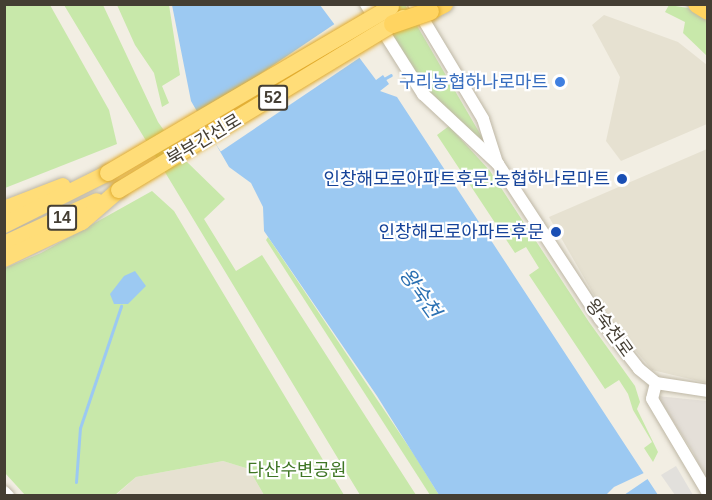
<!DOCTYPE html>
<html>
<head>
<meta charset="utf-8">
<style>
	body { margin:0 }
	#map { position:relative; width:712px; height:500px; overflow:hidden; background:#f2eee3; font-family:Arial,"Noto Sans KR",sans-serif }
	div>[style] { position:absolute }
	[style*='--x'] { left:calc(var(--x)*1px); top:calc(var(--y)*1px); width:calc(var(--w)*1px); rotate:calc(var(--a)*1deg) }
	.residential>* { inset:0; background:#e6e1d1 }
	.industrial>* { inset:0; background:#e4dfd8 }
	.green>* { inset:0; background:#c8e8aa }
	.parking>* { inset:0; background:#e2e0dc }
	.water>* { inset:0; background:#9cc9f2 }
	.pier>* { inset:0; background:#f2eee3; transform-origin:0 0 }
	.stream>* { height:3px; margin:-1.5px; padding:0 1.5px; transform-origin:1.5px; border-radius:1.5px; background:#9cc9f2 }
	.roads { filter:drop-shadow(0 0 2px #beb7a5) drop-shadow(0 0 2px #beb7a5) }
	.tertiary>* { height:12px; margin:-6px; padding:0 6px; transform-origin:6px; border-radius:6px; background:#fff }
	.trunk>* { height:16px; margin:-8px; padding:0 8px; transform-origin:8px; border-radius:8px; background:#ffdd78 }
	.motorway>* { height:18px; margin:-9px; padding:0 9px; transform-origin:9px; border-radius:9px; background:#ffd461 }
	.bridges { filter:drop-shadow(0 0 2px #e1ab2d) drop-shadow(0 0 2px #e1ab2d) }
	.trunk-bridge>* { height:16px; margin:-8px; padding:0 8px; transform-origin:8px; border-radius:8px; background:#ffdd78 }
	.motorway-bridge>* { height:18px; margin:-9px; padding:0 9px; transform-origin:9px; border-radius:9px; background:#ffd461 }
	.dots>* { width:16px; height:16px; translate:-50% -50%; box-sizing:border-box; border:3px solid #fff; border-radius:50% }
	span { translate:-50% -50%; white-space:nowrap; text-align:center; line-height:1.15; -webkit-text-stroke:4.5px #fff; paint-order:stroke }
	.shield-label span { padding:2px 4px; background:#fff; border:2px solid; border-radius:4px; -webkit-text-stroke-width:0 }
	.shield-label { font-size:16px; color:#443e33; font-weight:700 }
	.shop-label { font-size:18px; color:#366cbe }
	.right { translate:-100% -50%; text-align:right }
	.street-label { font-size:18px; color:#443e33 }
	.transit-label { font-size:18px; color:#164399 }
	.park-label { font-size:18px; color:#3f7625 }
	.water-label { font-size:20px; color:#2a70b2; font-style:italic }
	.frame { position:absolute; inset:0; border:6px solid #443e33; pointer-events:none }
</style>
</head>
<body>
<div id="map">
	<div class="residential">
		<i style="clip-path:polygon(604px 15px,678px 42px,707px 65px,707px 124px,621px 161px,606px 141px,620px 77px,592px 25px)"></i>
		<i style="clip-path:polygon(707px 149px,707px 383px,652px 370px,605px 314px,549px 217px)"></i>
		<i style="clip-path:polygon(223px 461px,249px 469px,264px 495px,115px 496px,136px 477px)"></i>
	</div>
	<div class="industrial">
		<i style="clip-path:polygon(657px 396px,707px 401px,707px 483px,693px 452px)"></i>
	</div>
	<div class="green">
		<i style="clip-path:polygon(5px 4px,50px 5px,109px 110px,117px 144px,5px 188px)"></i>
		<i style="clip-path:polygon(64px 5px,103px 5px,158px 122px,186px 161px,225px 199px,204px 219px,236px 271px,262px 255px,416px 495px,360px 495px)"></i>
		<i style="clip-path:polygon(117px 5px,169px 5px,180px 75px,162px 86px,169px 103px,162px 107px,154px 73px,135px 45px)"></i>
		<i style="clip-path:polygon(372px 5px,405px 5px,486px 144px,425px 91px)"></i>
		<i style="clip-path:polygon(669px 5px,688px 8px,707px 20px,707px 56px,683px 33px,685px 22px,665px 12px)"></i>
		<i style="clip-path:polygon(449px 126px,490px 171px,589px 322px,635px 386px,640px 402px,637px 409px,658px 452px,653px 462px,644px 448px,652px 442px,633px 410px,628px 394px,619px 380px,605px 389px,529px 275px,539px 268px,526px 247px,515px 253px,437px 135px)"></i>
		<i style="clip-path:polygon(152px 191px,174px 211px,344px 495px,264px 495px,249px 469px,223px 461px,136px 477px,115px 495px,25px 495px,5px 473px,5px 268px,41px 253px)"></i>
		<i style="clip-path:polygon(268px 237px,415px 456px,439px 495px,430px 495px,266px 240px)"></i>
	</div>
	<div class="parking">
		<i style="clip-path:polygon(676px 466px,693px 495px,675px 495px,661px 475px)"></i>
	</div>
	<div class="water">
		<i style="clip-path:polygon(172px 5px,320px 5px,376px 80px,383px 75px,389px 84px,380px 91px,397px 97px,658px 495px,439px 495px,377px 396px,264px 231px,263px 207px,251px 183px,229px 167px,191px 101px)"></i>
		<i style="clip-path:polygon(135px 271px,146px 286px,128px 304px,114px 304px,110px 294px,124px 276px)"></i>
	</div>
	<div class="pier">
		<i style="left:339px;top:21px;width:42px;height:171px;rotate:56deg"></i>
		<i style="clip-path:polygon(646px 472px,649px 478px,624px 495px,606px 495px,614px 487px)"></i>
	</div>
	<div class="stream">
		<i style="--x:382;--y:80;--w:10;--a:-29"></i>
		<i style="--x:76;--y:482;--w:54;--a:-85.8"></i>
		<i style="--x:80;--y:428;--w:129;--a:-71.4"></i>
	</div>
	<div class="roads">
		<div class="tertiary">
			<i style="--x:366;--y:4;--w:107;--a:57.7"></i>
			<i style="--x:423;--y:94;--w:103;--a:43"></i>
			<i style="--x:498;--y:164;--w:186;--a:56.7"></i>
			<i style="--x:600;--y:319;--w:63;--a:52"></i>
			<i style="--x:639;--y:369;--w:22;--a:39"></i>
			<i style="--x:656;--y:383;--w:53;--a:8.7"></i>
			<i style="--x:414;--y:4;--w:134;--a:59"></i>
			<i style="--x:483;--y:119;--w:46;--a:72.3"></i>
			<i style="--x:656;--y:383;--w:16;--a:104"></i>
			<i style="--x:652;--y:399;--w:109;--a:59.2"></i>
			<i style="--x:4;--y:492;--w:6;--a:45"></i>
		</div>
		<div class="trunk">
			<i style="--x:4;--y:209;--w:63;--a:-21.3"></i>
			<i style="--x:4;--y:225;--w:116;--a:-26.6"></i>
			<i style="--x:4;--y:244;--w:102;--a:-24.8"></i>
			<i style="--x:4;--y:259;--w:86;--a:-25.4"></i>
			<i style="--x:82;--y:222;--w:49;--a:-40.9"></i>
		</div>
		<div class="motorway">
			<i style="--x:697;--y:4;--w:13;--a:32"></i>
			<i style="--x:430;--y:11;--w:16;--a:-27"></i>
		</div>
	</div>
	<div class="bridges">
		<div class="trunk-bridge">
			<i style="--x:108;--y:173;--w:328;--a:-30.4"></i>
			<i style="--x:119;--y:190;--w:332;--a:-31.2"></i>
		</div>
		<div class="motorway-bridge">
			<i style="--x:393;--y:24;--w:39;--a:-19"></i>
		</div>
	</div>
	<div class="dots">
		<i style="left:560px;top:82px;background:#3f7fe0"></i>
		<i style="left:622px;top:179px;background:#1a4fb4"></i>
		<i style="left:556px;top:232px;background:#1a4fb4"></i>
	</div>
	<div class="shield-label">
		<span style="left:273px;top:98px">52</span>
		<span style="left:62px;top:218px">14</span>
	</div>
	<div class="shop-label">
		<span class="right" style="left:548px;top:82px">구리농협하나로마트</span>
	</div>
	<div class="street-label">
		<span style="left:204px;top:140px;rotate:-31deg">북부간선로</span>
		<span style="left:609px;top:328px;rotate:54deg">왕숙천로</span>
	</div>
	<div class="transit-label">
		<span class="right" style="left:610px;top:179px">인창해모로아파트후문.농협하나로마트</span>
		<span class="right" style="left:544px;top:232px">인창해모로아파트후문</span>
	</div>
	<div class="park-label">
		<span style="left:297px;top:470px">다산수변공원</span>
	</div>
	<div class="water-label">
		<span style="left:420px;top:293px;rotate:55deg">왕숙천</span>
	</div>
	<div class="frame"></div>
</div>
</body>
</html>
